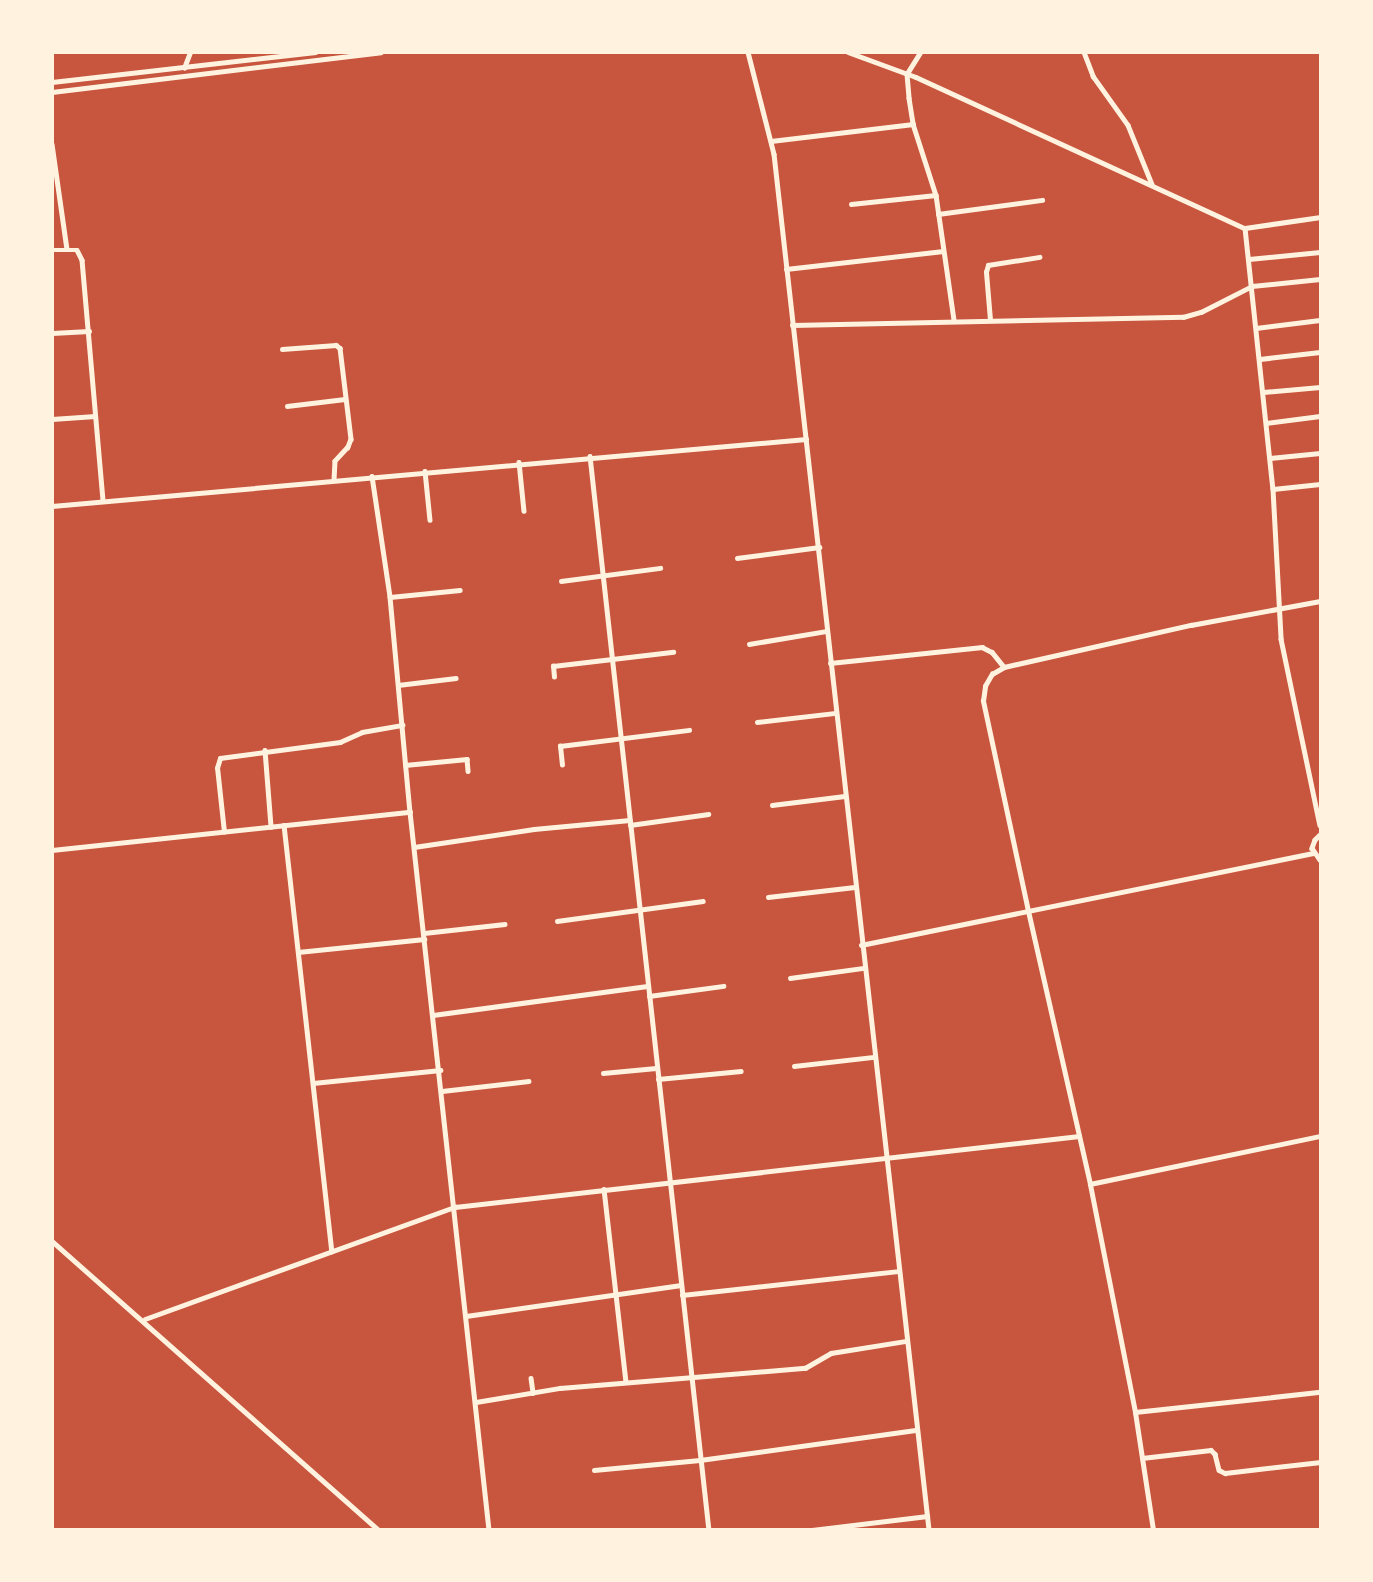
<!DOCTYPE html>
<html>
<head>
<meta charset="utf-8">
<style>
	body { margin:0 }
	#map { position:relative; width:1373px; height:1582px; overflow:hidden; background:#c8553d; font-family:Barlow,sans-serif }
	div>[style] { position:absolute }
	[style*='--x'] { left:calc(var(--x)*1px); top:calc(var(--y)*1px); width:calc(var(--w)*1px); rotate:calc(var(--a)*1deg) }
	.minor>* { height:4.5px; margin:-2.25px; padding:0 2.25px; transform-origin:2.25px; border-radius:2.25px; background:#fff3e0 }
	span { translate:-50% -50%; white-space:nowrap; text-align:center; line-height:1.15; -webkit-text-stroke:5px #fff3e0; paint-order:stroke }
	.frame { position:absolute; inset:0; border:54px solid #fff3e0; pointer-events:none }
</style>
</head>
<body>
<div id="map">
	<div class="minor">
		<i style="--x:748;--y:52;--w:105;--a:75.7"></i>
		<i style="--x:774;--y:154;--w:1385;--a:83.57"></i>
		<i style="--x:848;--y:52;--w:72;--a:20.2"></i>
		<i style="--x:916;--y:77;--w:362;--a:24.7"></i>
		<i style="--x:1245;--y:228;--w:76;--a:-8.3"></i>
		<i style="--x:921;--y:52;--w:26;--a:122"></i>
		<i style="--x:907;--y:74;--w:24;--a:85"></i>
		<i style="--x:909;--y:98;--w:26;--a:81"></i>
		<i style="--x:913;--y:124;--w:75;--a:72.1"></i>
		<i style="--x:936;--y:195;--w:126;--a:81.8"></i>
		<i style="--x:1084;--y:52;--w:26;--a:69"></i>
		<i style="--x:1093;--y:76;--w:60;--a:54.5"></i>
		<i style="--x:1128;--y:125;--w:64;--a:67.9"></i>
		<i style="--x:184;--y:68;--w:17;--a:-69"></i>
		<i style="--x:52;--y:82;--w:265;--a:-6.5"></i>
		<i style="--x:52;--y:92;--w:331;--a:-6.9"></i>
		<i style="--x:771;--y:141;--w:143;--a:-6.8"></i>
		<i style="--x:52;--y:144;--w:106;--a:81.9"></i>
		<i style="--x:851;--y:204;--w:85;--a:-6"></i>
		<i style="--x:938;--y:214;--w:105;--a:-7.7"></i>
		<i style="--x:1245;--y:228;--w:262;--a:83.9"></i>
		<i style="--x:1273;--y:489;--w:150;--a:86.9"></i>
		<i style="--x:1281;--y:639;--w:190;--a:78.2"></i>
		<i style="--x:52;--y:250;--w:25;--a:0"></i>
		<i style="--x:77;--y:250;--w:11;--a:63"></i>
		<i style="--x:82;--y:260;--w:242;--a:85"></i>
		<i style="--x:1249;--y:259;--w:71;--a:-5.6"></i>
		<i style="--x:786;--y:269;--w:158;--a:-6.5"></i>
		<i style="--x:990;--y:320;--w:48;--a:-94.8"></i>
		<i style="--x:986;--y:272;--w:7;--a:-74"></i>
		<i style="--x:988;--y:265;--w:52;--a:-8.9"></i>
		<i style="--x:792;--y:325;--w:391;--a:-1.2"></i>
		<i style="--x:1183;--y:317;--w:19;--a:-16"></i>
		<i style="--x:1201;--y:312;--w:57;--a:-27"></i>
		<i style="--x:1252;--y:286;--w:68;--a:-5.9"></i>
		<i style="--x:1256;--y:328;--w:64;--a:-7.1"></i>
		<i style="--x:52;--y:333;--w:37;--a:-3"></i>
		<i style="--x:282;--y:349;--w:54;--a:-4.2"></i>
		<i style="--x:336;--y:345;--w:5;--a:37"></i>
		<i style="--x:340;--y:348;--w:92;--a:83.1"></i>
		<i style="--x:351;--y:439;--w:9;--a:111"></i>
		<i style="--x:348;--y:447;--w:19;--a:133"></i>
		<i style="--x:335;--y:461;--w:18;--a:93"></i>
		<i style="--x:1260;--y:359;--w:60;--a:-6.7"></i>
		<i style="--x:1263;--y:392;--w:57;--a:-5"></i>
		<i style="--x:287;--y:406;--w:58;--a:-6.9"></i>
		<i style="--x:52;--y:419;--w:43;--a:-4"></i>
		<i style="--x:1266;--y:423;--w:54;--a:-7.4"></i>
		<i style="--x:590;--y:456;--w:1081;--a:83.68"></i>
		<i style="--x:1270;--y:458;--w:50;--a:-5.7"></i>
		<i style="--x:519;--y:462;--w:49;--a:84.2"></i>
		<i style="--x:425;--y:471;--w:49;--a:84.2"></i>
		<i style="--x:372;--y:476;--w:122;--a:81.5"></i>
		<i style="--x:390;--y:597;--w:216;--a:84.7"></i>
		<i style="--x:410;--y:812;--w:722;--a:83.72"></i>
		<i style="--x:1273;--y:489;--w:47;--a:-6.1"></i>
		<i style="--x:52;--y:506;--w:757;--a:-5.08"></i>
		<i style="--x:737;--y:558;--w:83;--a:-7.6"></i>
		<i style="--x:561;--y:581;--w:100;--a:-7.5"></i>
		<i style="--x:390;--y:597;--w:70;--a:-5.7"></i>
		<i style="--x:749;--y:644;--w:79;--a:-9.5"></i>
		<i style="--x:830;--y:663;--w:153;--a:-6"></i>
		<i style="--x:982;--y:647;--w:11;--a:27"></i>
		<i style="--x:992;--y:652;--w:19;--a:51"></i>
		<i style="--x:554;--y:677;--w:11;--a:-95"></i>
		<i style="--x:553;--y:666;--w:121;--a:-6.7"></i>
		<i style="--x:398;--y:685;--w:58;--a:-6.9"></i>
		<i style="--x:757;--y:722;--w:79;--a:-6.6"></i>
		<i style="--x:265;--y:750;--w:77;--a:85.5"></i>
		<i style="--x:405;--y:765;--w:62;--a:-5.5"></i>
		<i style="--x:467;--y:759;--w:12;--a:85"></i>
		<i style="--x:562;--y:765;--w:19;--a:-96"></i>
		<i style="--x:560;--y:746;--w:130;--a:-7.1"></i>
		<i style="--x:772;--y:805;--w:73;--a:-7.1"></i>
		<i style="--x:284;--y:825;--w:429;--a:83.6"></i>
		<i style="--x:630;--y:825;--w:79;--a:-8"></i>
		<i style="--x:224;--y:832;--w:64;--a:-96.2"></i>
		<i style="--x:217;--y:768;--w:10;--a:-73"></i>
		<i style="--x:220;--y:758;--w:121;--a:-7.6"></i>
		<i style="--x:340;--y:742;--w:24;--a:-24"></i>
		<i style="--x:362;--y:732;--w:41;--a:-9.9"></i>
		<i style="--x:1320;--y:835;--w:7;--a:135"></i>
		<i style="--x:1315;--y:840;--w:9;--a:111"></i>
		<i style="--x:1312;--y:848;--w:14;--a:56"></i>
		<i style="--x:414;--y:847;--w:121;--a:-8.5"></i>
		<i style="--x:534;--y:829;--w:96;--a:-5.4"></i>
		<i style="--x:52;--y:850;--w:360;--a:-6.1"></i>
		<i style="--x:768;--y:897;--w:87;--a:-6.6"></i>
		<i style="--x:557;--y:921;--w:147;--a:-7.8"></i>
		<i style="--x:424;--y:933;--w:81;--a:-6.4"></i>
		<i style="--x:861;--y:945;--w:461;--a:-11.5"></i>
		<i style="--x:298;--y:952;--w:127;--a:-5.9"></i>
		<i style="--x:790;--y:978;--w:74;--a:-7.8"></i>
		<i style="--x:649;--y:996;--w:75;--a:-7.7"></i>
		<i style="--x:433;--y:1015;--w:216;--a:-7.7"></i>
		<i style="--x:794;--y:1066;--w:80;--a:-6.5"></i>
		<i style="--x:603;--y:1073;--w:53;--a:-5.4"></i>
		<i style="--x:658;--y:1079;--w:83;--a:-5.5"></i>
		<i style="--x:313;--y:1083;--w:128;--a:-5.8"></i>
		<i style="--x:442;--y:1091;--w:87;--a:-6.6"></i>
		<i style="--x:1090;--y:1184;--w:235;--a:-11.8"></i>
		<i style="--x:604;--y:1189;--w:194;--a:83.5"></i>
		<i style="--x:52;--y:1241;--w:436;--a:41.5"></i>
		<i style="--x:682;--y:1295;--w:217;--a:-6.3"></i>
		<i style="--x:466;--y:1316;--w:217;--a:-8.2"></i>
		<i style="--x:145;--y:1319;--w:330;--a:-19.9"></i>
		<i style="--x:455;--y:1207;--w:628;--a:-6.49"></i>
		<i style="--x:531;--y:1378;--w:15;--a:82"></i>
		<i style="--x:476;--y:1402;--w:85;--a:-9.5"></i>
		<i style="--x:560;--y:1388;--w:246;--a:-4.7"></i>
		<i style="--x:805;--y:1368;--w:30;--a:-30"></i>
		<i style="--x:831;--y:1353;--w:76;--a:-9.1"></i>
		<i style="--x:1135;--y:1412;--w:186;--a:-6.2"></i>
		<i style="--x:1142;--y:1458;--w:69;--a:-6.6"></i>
		<i style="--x:1211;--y:1450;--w:6;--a:45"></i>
		<i style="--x:1215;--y:1454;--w:16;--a:76"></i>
		<i style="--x:1219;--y:1470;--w:7;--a:27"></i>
		<i style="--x:1225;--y:1473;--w:96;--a:-6.6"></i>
		<i style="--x:594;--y:1470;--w:106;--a:-5.4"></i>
		<i style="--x:700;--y:1460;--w:219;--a:-7.9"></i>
		<i style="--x:812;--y:1530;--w:116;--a:-6.9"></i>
		<i style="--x:1153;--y:1530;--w:119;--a:-98.7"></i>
		<i style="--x:1135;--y:1412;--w:232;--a:-101.2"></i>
		<i style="--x:1090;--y:1184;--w:280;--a:-102.8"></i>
		<i style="--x:1028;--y:911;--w:215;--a:-102.1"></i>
		<i style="--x:983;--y:701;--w:15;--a:-82"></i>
		<i style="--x:985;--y:686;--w:14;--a:-60"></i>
		<i style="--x:992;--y:674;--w:14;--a:-30"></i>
		<i style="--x:1004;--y:667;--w:192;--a:-12.7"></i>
		<i style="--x:1191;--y:625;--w:131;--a:-10.5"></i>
	</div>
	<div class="frame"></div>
</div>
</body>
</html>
